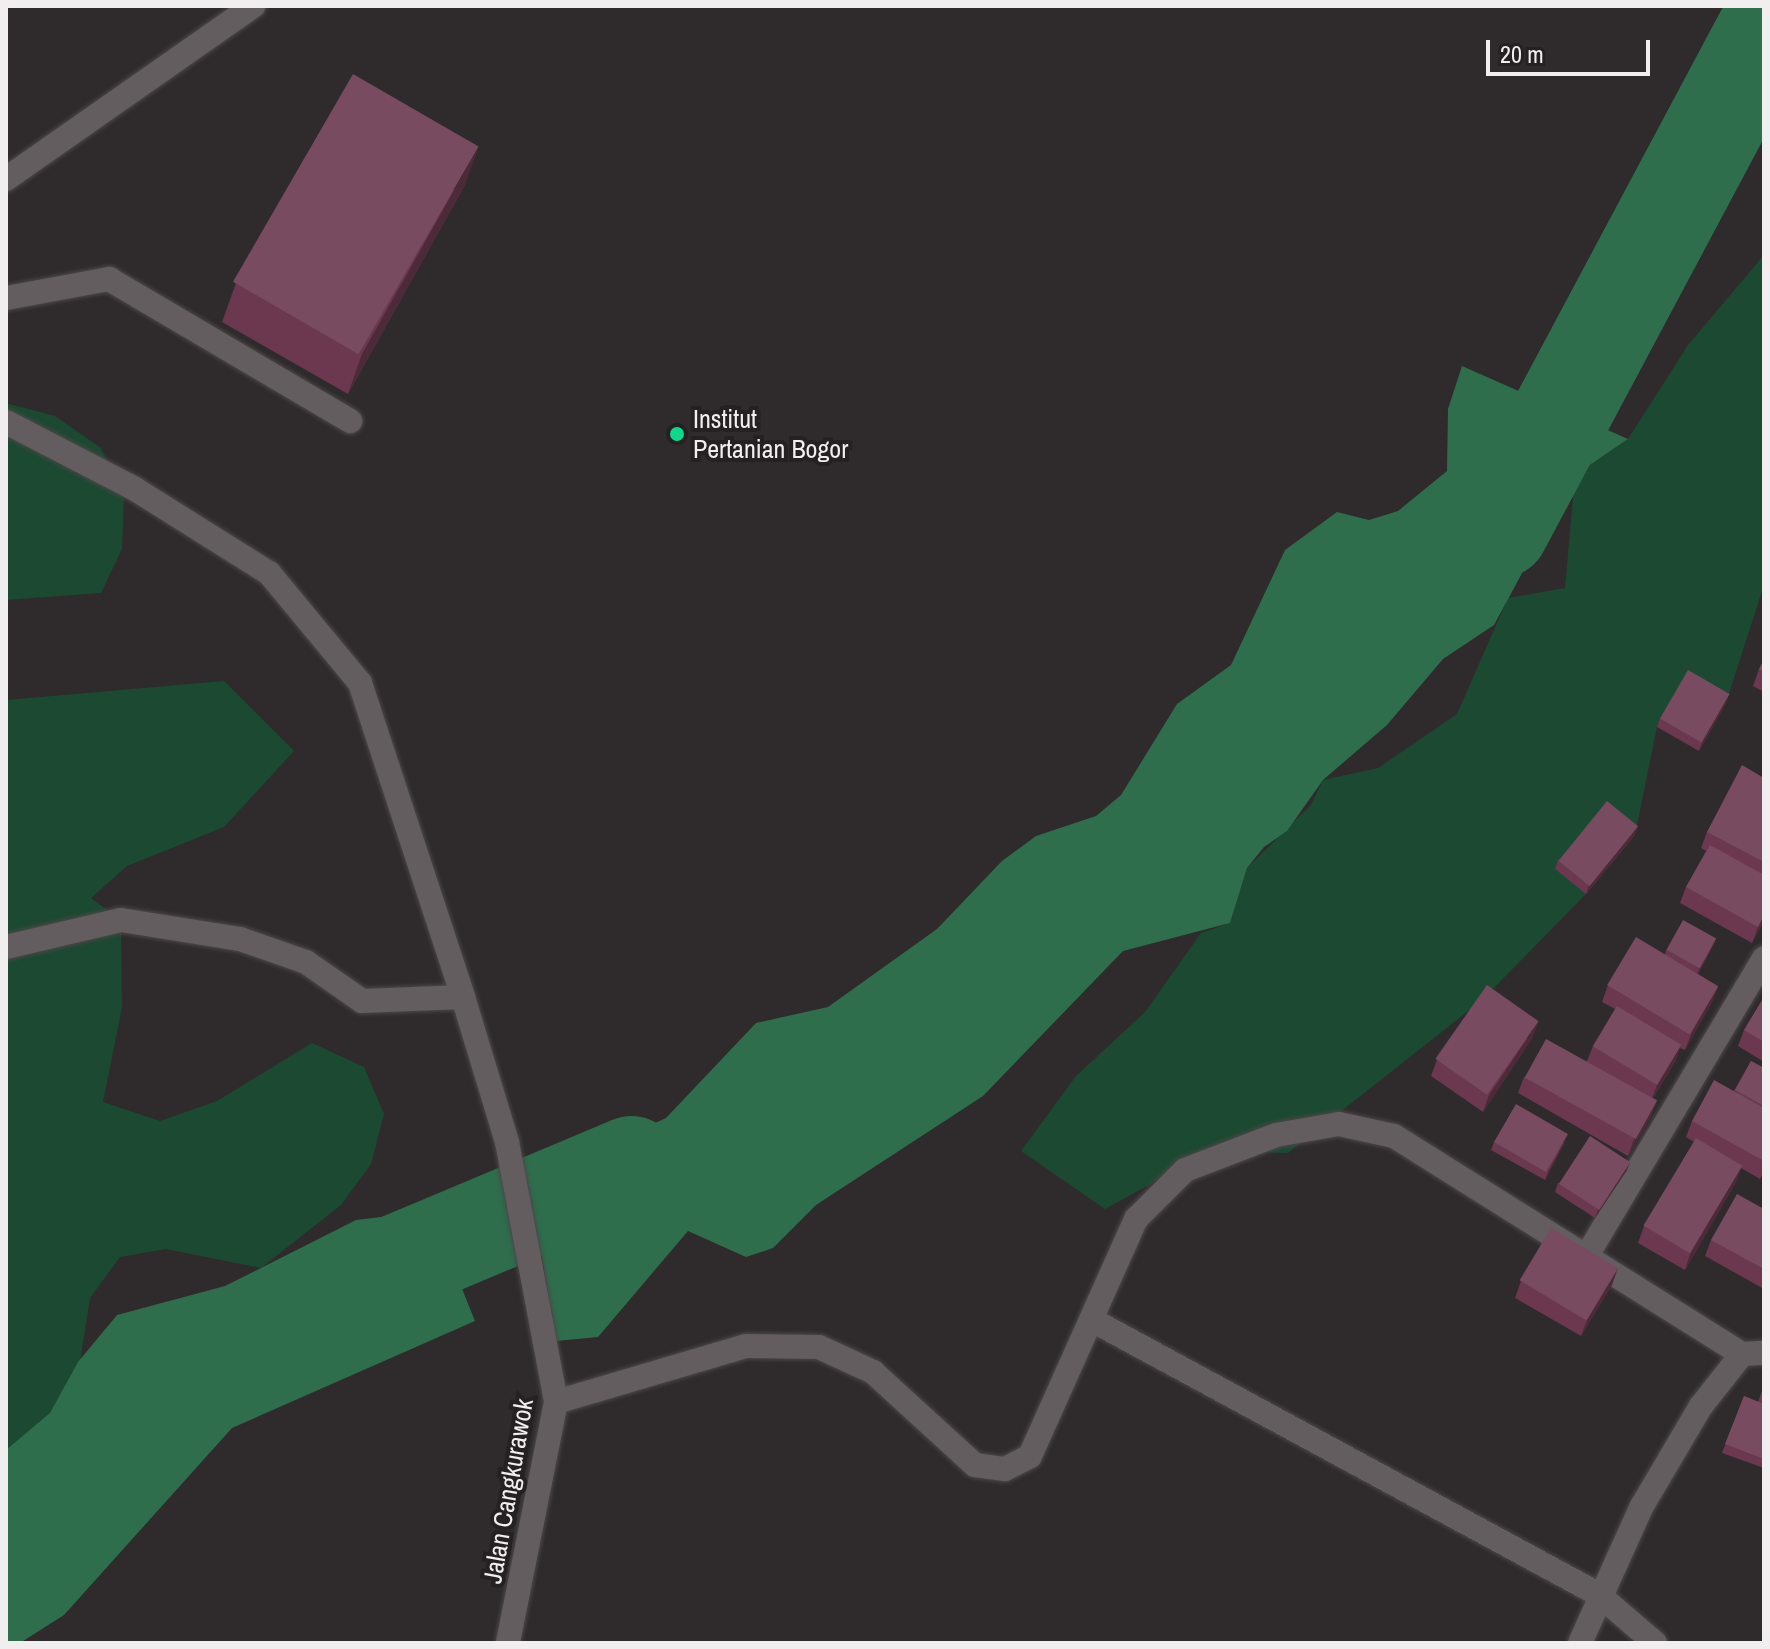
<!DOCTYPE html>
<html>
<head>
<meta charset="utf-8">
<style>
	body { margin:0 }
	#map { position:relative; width:1770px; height:1649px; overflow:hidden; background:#2f2a2c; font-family:"Archivo Narrow",sans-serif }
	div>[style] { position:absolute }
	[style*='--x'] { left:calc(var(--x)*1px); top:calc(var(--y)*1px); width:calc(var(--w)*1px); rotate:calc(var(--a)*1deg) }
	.green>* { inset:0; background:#1c4932 }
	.water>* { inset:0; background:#2e6e4d }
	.river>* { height:98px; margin:-49px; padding:0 49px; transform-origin:49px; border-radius:49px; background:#2e6e4d }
	.roads { filter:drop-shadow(0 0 2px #4b4749) drop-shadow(0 0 2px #4b4749) }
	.lane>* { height:24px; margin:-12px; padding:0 12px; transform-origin:12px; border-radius:12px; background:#635d5f }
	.street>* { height:24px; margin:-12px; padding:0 12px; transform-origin:12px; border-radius:12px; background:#635d5f }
	.secondary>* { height:24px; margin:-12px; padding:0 12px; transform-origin:12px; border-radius:12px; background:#635d5f }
	.wall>* { inset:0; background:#6b384f }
	.shaded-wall>* { inset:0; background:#4d2a3a }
	.building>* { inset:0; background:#794b60; transform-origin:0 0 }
	.dots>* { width:22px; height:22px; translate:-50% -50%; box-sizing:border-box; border:4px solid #252022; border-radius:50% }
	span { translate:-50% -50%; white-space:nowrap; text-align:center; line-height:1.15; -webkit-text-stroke:8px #252022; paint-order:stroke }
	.poi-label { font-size:26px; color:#f1eeef }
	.left { translate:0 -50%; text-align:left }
	.street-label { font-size:26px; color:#f1eeef }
	.frame { position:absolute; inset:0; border:8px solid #f1eeef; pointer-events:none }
	.scale { position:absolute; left:1486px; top:40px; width:164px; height:36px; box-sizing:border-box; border:4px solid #f1eeef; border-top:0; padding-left:10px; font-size:24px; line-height:28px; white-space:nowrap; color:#f1eeef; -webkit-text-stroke:6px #252022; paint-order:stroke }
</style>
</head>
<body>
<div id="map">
	<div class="green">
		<i style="clip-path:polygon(1764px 255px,1764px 585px,1726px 703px,1684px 679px,1657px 727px,1635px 835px,1586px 894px,1481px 1001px,1288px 1153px,1211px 1151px,1105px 1209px,1021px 1151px,1076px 1076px,1145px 1012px,1201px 933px,1230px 923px,1247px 868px,1311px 805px,1323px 780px,1378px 768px,1457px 714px,1508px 598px,1565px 588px,1575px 475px,1628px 439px,1688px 345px)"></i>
		<i style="clip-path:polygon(6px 403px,55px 416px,101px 448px,124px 496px,122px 549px,101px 593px,6px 600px)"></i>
		<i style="clip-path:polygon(224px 681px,294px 751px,224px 827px,127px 866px,91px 898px,121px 920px,122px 1007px,103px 1102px,160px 1121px,217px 1101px,312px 1043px,364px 1067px,384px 1114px,371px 1164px,341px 1205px,261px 1268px,166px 1249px,120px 1257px,90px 1298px,72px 1413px,6px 1450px,6px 700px)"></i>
	</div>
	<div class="water">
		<i style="clip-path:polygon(1462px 366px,1628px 439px,1575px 475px,1494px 625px,1443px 659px,1387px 725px,1323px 780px,1287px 831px,1264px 847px,1247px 868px,1230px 923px,1123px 951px,983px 1096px,816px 1205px,773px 1248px,746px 1257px,688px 1231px,598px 1337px,556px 1341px,529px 1181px,666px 1118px,756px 1023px,828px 1007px,937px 929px,1002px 861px,1036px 836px,1096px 816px,1121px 795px,1177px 704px,1231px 665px,1285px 550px,1337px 512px,1369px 520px,1398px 511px,1447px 471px,1448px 409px)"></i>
		<i style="clip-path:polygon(431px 1211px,475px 1321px,232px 1428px,64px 1615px,20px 1643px,6px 1643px,6px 1450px,50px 1413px,78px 1362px,117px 1315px,225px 1286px,356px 1220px)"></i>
	</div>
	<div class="river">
		<i style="--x:1500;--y:529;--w:561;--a:-61.93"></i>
		<i style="--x:320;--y:1296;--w:338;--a:-22.8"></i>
	</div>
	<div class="roads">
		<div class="lane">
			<i style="--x:6;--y:179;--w:302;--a:-35"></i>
			<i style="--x:6;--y:298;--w:105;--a:-10.5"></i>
			<i style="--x:109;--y:279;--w:280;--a:30.5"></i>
			<i style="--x:6;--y:422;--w:145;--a:27.4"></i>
			<i style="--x:135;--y:489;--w:158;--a:32.1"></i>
			<i style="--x:269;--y:573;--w:143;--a:50.4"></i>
			<i style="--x:360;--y:683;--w:330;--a:71.8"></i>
		</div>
		<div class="street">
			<i style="--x:1589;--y:1252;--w:342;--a:-59.2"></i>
			<i style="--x:1092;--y:1320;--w:575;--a:28.44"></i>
			<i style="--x:1598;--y:1594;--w:75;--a:40.7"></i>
			<i style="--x:556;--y:1402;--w:198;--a:-16.4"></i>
			<i style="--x:746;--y:1346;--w:73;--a:0.8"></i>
			<i style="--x:819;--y:1347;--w:60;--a:24.8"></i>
			<i style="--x:873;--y:1372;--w:138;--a:42.4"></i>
			<i style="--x:975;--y:1465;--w:30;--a:8"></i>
			<i style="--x:1005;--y:1469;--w:28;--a:-27"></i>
			<i style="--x:1030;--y:1456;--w:260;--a:-65.9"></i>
			<i style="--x:1136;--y:1219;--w:69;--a:-45"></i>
			<i style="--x:1185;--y:1170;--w:97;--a:-21"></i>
			<i style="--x:1276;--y:1135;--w:64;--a:-9.9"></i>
			<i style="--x:1339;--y:1124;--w:56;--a:12.3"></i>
			<i style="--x:1394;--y:1136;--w:411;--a:32.1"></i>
			<i style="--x:1580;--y:1643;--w:150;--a:-65.7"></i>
			<i style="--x:1642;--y:1506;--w:116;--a:-59.5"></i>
			<i style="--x:1701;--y:1406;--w:66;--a:-51.7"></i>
			<i style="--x:1742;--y:1354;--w:22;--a:-3"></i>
		</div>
		<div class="secondary">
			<i style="--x:6;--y:947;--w:118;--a:-13.2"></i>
			<i style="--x:121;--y:920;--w:121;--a:9.1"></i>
			<i style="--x:240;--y:939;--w:70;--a:19.2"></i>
			<i style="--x:306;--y:962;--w:68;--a:34.9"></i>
			<i style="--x:362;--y:1001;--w:101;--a:-2.3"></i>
			<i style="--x:463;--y:997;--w:152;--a:73.1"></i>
			<i style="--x:507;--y:1142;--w:265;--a:79.3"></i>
			<i style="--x:556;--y:1402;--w:246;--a:101.3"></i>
		</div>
	</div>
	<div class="wall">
		<i style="clip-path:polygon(465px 185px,348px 394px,222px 322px,236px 283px)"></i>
		<i style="clip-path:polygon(1764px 660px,1764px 692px,1753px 686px,1759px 669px)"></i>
		<i style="clip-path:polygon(1726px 703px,1699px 751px,1657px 727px,1660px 718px)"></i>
		<i style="clip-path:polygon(1764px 778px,1764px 921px,1752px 943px,1680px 903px,1686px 887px,1706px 851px,1701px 848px,1707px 832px)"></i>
		<i style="clip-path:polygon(1635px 835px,1586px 894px,1555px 869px,1558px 860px)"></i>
		<i style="clip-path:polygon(1713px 946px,1698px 974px,1718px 986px,1712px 1002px,1685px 1050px,1680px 1048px,1675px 1062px,1653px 1098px,1657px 1100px,1651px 1116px,1628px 1156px,1518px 1093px,1524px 1077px,1587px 1061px,1593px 1046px,1615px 1009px,1602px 1002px,1608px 985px,1665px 954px,1666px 950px)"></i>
		<i style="clip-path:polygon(1764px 997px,1764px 1062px,1738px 1046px,1744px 1030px)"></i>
		<i style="clip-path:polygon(1533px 1037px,1483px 1112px,1431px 1076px,1437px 1060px)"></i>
		<i style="clip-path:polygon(1751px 1061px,1764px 1068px,1764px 1171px,1760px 1179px,1741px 1168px,1736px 1182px,1685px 1270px,1638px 1243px,1644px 1226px,1694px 1142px,1686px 1137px,1692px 1121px,1734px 1091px)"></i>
		<i style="clip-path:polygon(1494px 1142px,1565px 1142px,1545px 1180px,1491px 1150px)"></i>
		<i style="clip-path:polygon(1627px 1170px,1595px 1218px,1555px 1192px,1558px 1183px)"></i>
		<i style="clip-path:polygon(1764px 1209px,1764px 1289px,1705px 1256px,1711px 1240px)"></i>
		<i style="clip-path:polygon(1521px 1281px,1612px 1285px,1581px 1336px,1515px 1298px)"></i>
		<i style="clip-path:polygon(1764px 1385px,1764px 1468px,1722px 1453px,1744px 1396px,1758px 1402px)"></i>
	</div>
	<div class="shaded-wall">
		<i style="clip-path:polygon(479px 146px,465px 185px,348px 394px,362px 354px)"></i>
		<i style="clip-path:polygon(1729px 694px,1726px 703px,1699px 751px,1702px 742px)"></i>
		<i style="clip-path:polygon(1638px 826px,1635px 835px,1586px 894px,1589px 885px)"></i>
		<i style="clip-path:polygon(1764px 915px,1764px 921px,1752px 943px,1758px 927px)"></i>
		<i style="clip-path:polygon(1716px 938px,1713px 946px,1696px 977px,1699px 969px)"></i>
		<i style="clip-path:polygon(1718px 986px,1712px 1002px,1685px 1050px,1691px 1034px)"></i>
		<i style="clip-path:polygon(1539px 1021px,1533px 1037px,1483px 1112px,1489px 1095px)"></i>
		<i style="clip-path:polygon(1681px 1045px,1675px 1062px,1651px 1101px,1657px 1085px)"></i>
		<i style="clip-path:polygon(1657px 1100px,1651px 1116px,1628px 1156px,1634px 1139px)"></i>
		<i style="clip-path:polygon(1568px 1134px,1565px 1142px,1545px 1180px,1548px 1172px)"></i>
		<i style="clip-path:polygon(1630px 1162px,1627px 1170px,1595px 1218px,1598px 1210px)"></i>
		<i style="clip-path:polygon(1742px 1166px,1736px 1182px,1685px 1270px,1690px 1254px)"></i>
		<i style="clip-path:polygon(1618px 1268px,1612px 1285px,1581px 1336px,1587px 1320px)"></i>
	</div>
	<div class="building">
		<i style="left:353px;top:74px;width:145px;height:240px;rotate:30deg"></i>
		<i style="clip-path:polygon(1764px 660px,1764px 672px,1759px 669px)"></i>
		<i style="left:1688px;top:670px;width:48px;height:56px;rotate:30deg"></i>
		<i style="clip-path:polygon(1742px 765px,1764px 778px,1764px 862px,1707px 832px)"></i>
		<i style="left:1607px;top:801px;width:40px;height:77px;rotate:39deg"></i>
		<i style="clip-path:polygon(1710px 845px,1764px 875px,1764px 915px,1758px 927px,1686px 887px)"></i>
		<i style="left:1683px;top:920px;width:38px;height:34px;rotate:29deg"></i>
		<i style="left:1636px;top:937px;width:96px;height:56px;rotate:31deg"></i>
		<i style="left:1487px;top:985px;width:63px;height:90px;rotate:35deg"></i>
		<i style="clip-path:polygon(1764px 997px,1764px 1042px,1744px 1030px)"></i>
		<i style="left:1617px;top:1006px;width:75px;height:47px;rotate:31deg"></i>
		<i style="left:1546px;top:1039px;width:127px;height:44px;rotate:29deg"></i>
		<i style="clip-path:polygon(1751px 1061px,1764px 1068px,1764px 1106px,1735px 1090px)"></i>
		<i style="clip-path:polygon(1714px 1080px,1764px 1108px,1764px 1161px,1692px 1121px)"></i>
		<i style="left:1516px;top:1104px;width:60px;height:44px;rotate:30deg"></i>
		<i style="left:1590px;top:1136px;width:48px;height:57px;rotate:33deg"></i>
		<i style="left:1696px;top:1138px;width:54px;height:102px;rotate:31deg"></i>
		<i style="clip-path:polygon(1737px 1194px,1764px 1209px,1764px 1269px,1711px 1240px)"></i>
		<i style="left:1551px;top:1228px;width:78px;height:61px;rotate:31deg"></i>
		<i style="clip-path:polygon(1744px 1396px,1764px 1404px,1764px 1459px,1725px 1444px)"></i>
	</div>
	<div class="dots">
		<i style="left:677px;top:434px;background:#0dd98a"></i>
	</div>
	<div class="poi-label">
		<span class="left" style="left:693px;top:434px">Institut<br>Pertanian Bogor</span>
	</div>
	<div class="street-label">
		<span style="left:508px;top:1491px;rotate:-80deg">Jalan Cangkurawok</span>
	</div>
	<div class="frame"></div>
	<div class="scale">20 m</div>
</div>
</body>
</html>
